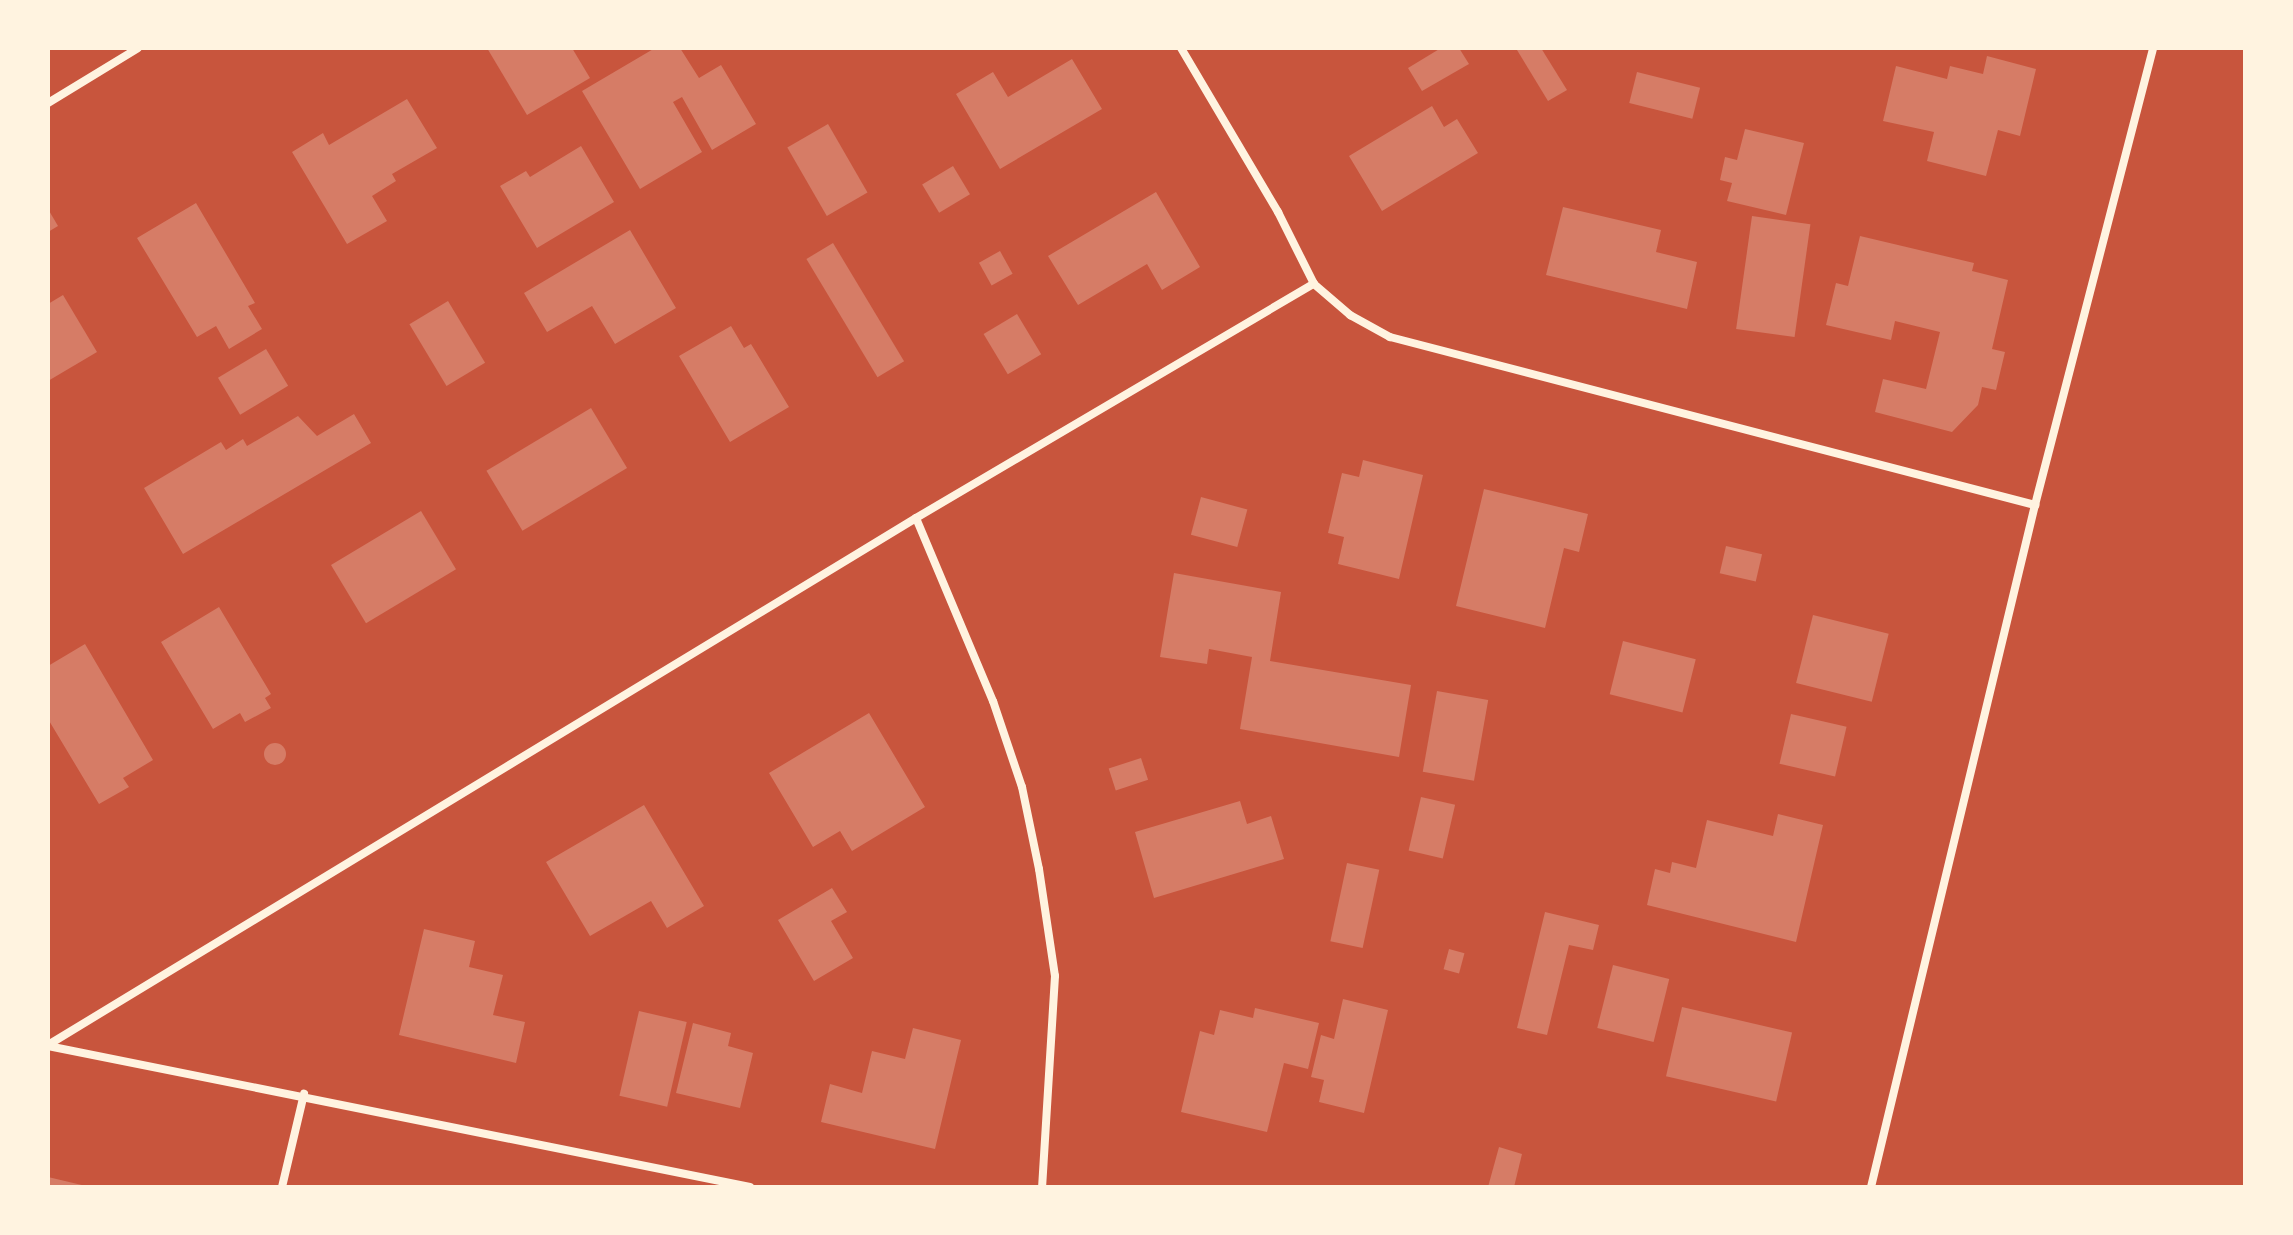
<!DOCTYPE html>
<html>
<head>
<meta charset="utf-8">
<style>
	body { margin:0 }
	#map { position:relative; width:2293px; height:1235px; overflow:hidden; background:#c8553d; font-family:"PT Sans",sans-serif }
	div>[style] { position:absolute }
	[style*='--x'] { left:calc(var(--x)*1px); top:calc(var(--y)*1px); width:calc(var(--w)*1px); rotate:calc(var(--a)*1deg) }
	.building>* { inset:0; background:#d67c66; transform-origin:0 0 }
	.round { border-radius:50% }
	.minor>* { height:8px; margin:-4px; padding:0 4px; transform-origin:4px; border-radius:4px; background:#fff3e0 }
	span { translate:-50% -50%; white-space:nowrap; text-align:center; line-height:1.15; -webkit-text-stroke:7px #fff3e0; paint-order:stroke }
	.frame { position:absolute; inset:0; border:50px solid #fff3e0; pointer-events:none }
</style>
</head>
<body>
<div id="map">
	<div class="building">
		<i style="clip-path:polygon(487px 48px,572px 48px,590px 78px,527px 115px)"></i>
		<i style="clip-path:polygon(655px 48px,680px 48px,699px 78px,721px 65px,756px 124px,712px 150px,682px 97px,673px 102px,702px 152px,640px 189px,582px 91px)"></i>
		<i style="clip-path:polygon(1441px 48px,1459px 48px,1469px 64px,1422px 91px,1408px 68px)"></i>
		<i style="clip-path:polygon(1541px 48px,1567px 90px,1548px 101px,1517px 50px)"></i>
		<i style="clip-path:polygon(1987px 56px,2036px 69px,2020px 136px,1998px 130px,1986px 176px,1927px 161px,1934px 132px,1883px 121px,1896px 66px,1947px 79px,1950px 66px,1983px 74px)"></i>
		<i style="clip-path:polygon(1072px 59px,1102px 109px,1000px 169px,956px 94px,993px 72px,1008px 97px)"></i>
		<i style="left:1637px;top:72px;width:65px;height:32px;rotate:14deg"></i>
		<i style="clip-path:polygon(407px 99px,437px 148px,392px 174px,396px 181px,372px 196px,387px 221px,347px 244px,292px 152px,323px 133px,329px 145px)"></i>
		<i style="clip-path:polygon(1432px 106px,1444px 127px,1457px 119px,1478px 153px,1382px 211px,1349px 156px)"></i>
		<i style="left:828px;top:124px;width:79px;height:47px;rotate:60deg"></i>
		<i style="clip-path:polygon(1745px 129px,1804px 143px,1786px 215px,1727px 201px,1732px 183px,1720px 180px,1725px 157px,1737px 160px)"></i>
		<i style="clip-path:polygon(581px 146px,614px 202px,537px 248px,500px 186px,526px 171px,530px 177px)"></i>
		<i style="left:953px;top:166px;width:33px;height:36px;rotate:59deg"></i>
		<i style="clip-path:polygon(1156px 192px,1200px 267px,1162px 290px,1147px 264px,1078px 305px,1048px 256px)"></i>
		<i style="clip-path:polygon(196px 203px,255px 303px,248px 306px,262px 329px,229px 349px,216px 326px,197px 337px,137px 238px)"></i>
		<i style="clip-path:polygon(1563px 207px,1661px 230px,1656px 252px,1697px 262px,1687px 309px,1546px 275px)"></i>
		<i style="clip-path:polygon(48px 209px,58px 226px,48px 232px)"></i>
		<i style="left:1752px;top:216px;width:59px;height:114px;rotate:8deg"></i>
		<i style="clip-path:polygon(630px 230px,676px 308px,615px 344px,592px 306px,547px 332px,524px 293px)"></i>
		<i style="clip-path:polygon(1860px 236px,1974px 263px,1972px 271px,2008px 280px,1992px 349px,2005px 352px,1996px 390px,1982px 387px,1978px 405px,1952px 432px,1875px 412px,1883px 379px,1926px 389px,1940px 332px,1895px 321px,1891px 340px,1826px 325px,1836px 283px,1848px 286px)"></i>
		<i style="left:833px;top:243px;width:138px;height:31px;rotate:59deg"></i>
		<i style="left:1000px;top:251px;width:26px;height:24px;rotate:61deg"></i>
		<i style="clip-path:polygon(63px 295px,97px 352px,48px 381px,48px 304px)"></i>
		<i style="left:448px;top:301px;width:72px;height:45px;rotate:59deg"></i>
		<i style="left:1017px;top:314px;width:47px;height:39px;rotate:59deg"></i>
		<i style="clip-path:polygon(731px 326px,744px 348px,751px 344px,789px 407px,730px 442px,679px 356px)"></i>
		<i style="left:266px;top:349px;width:43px;height:56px;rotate:59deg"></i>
		<i style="left:591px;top:408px;width:70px;height:122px;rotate:59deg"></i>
		<i style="clip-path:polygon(354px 414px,371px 443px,183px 554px,144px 488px,221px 442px,226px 450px,243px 439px,247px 446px,298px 416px,317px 436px)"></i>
		<i style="clip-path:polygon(1363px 460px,1423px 475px,1399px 579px,1338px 564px,1344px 537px,1328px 533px,1342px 473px,1359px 477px)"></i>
		<i style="clip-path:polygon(1484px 489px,1588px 514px,1579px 552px,1564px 548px,1545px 628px,1456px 606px)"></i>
		<i style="left:1201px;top:497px;width:48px;height:39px;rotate:15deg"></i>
		<i style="left:421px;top:511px;width:68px;height:105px;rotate:59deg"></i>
		<i style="left:1726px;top:546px;width:37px;height:28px;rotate:13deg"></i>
		<i style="clip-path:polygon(1174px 573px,1281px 592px,1270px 661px,1411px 685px,1399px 757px,1240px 729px,1252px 657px,1209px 649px,1207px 664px,1160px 657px)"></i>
		<i style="clip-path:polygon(219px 607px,271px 694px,265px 698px,271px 708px,245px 722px,240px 713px,213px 729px,161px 642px)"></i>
		<i style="left:1813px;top:615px;width:78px;height:70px;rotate:14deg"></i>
		<i style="left:1623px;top:641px;width:75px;height:55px;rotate:14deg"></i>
		<i style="clip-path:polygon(85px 644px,153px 760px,123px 778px,129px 787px,99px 804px,48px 719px,48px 666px)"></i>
		<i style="left:1437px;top:691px;width:52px;height:82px;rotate:10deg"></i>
		<i style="clip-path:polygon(869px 713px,925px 807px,852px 851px,840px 831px,813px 847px,769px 773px)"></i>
		<i style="left:1791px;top:714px;width:57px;height:51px;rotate:13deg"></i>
		<i class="round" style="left:264px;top:743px;width:22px;height:22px"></i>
		<i style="left:1141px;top:758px;width:23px;height:34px;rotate:72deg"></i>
		<i style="left:1421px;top:797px;width:35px;height:55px;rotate:13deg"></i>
		<i style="clip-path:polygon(1240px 801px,1247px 824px,1271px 816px,1284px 859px,1154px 898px,1135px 832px)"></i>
		<i style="clip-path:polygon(644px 805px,704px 906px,667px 928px,651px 901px,590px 936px,546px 862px)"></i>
		<i style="clip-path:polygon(1778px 814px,1823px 825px,1796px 942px,1647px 905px,1655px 869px,1670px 873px,1672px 862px,1696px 868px,1707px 820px,1773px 836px)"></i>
		<i style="left:1347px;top:863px;width:33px;height:80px;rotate:12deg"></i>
		<i style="clip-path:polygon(832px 888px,847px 912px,831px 921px,853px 958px,814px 981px,778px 920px)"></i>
		<i style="clip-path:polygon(1545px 912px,1599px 925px,1593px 950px,1569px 945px,1547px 1035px,1517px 1028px)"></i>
		<i style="clip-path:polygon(424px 929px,475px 941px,469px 967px,503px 975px,493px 1015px,525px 1022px,516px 1063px,399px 1035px)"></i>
		<i style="left:1449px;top:949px;width:16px;height:21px;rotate:15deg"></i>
		<i style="left:1613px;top:965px;width:58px;height:65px;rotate:14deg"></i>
		<i style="clip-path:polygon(1343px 999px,1388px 1010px,1364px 1113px,1319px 1102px,1324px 1080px,1311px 1077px,1321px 1035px,1334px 1039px)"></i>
		<i style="left:1682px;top:1007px;width:113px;height:71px;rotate:13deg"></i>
		<i style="clip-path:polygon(1255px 1008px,1319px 1023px,1308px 1069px,1284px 1063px,1267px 1132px,1181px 1112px,1200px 1031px,1214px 1035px,1220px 1010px,1253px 1018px)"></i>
		<i style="left:639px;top:1011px;width:49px;height:87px;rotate:13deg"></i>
		<i style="clip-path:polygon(693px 1023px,731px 1033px,728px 1046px,753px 1053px,740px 1108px,676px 1093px)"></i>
		<i style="clip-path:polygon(913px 1028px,961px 1040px,935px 1149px,821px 1122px,830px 1084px,862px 1093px,872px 1051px,905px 1059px)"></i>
		<i style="clip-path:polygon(1499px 1147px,1522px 1154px,1514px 1187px,1488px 1187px)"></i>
		<i style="clip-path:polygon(48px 1177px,86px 1186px,86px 1187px,48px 1187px)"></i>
	</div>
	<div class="minor">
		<i style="--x:1181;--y:48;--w:191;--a:59.4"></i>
		<i style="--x:1278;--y:212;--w:80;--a:63.4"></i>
		<i style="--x:1314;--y:284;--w:48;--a:40.7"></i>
		<i style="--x:1350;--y:315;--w:46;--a:28.8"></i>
		<i style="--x:1390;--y:337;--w:667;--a:14.6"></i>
		<i style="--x:48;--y:103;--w:105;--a:-31.4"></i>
		<i style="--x:916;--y:518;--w:199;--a:67.2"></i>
		<i style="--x:993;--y:701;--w:91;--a:71.4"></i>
		<i style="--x:1022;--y:787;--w:84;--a:78.3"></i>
		<i style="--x:1039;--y:869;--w:108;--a:81.5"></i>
		<i style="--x:1055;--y:976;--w:211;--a:93.5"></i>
		<i style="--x:48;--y:1045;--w:1015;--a:-31.26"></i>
		<i style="--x:916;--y:518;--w:462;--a:-30.5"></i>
		<i style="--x:48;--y:1046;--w:716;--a:11.36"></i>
		<i style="--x:282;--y:1187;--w:96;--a:-76.7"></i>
		<i style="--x:1871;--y:1187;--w:701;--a:-76.48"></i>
		<i style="--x:2035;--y:505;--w:472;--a:-75.5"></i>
	</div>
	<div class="frame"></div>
</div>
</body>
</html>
